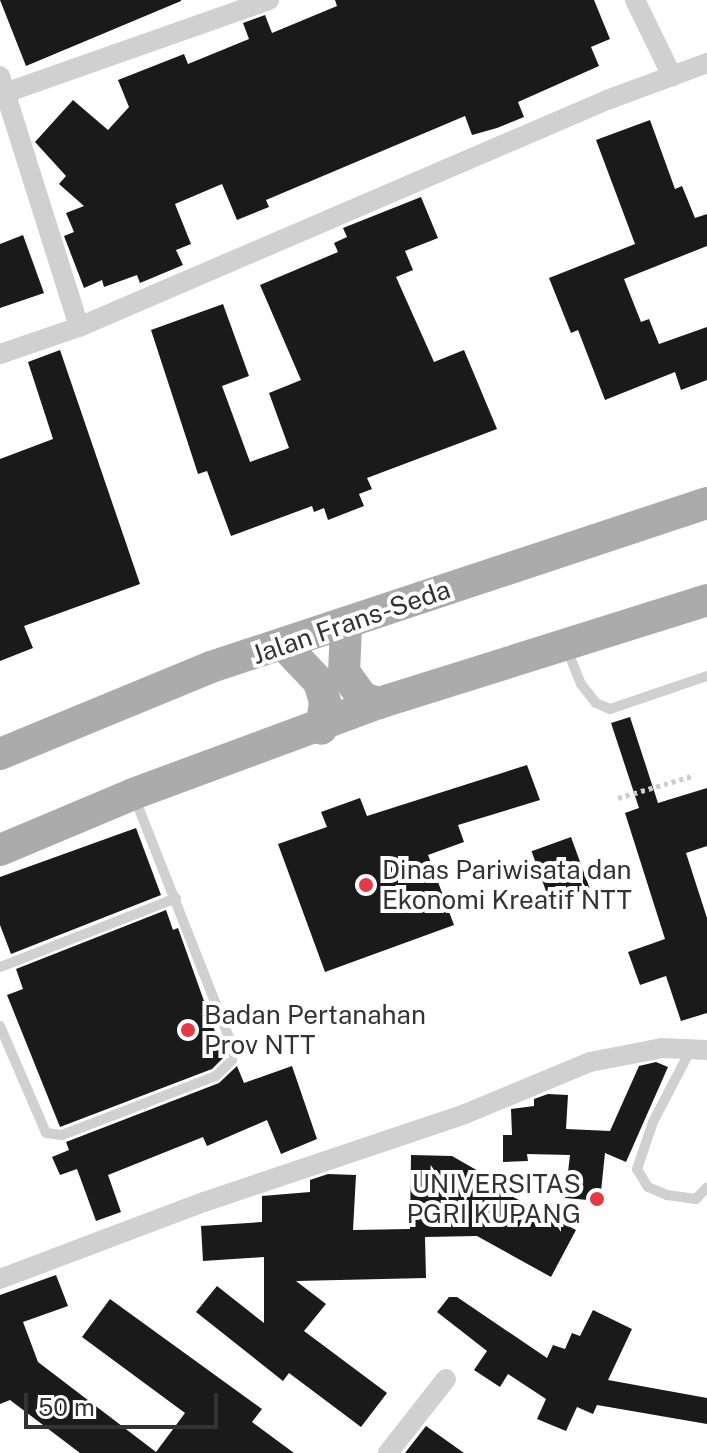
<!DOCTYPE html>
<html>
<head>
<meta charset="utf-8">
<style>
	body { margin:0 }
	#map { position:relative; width:707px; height:1453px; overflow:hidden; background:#fff; font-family:"Public Sans",sans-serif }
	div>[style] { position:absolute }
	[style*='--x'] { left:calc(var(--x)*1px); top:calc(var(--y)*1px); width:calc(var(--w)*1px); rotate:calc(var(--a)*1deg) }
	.building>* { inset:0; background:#1a1a1a; transform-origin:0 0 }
	.path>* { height:5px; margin-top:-2.5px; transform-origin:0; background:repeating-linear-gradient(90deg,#cdcdcd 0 4px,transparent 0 8px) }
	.service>* { height:10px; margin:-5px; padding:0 5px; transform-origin:5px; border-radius:5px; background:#d0d0d0 }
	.minor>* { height:20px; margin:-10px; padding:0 10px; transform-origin:10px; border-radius:10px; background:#d0d0d0 }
	.primary>* { height:32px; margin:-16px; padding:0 16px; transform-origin:16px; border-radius:16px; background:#ababab }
	.dots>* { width:22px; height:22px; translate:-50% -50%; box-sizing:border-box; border:4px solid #fff; border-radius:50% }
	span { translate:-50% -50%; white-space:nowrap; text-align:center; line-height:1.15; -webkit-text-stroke:8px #fff; paint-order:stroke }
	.street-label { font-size:26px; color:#333 }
	.poi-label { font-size:26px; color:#333 }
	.left { translate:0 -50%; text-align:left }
	.right { translate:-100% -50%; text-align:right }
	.scale { position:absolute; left:24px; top:1393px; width:194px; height:36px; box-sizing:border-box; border:4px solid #333; border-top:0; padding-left:10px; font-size:24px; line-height:28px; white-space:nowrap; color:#333; -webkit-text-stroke:6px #fff; paint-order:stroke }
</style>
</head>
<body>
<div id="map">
	<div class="building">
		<i style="clip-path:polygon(0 0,181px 0,181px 1px,26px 66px)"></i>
		<i style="clip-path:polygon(335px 0,594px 0,610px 39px,591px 47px,599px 66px,518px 102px,524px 117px,497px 128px,472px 135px,465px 116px,266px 200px,269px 207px,237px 220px,222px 184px,175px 204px,191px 244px,176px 250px,183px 265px,140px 283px,137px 275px,104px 287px,102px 280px,84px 288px,64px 236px,74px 232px,66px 213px,84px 206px,59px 184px,66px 176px,35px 142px,73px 100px,108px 130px,129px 107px,118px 80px,184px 54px,188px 64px,249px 39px,243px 23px,265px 15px,272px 33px,337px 6px)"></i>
		<i style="clip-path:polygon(650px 120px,675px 189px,682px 186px,695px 218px,707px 214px,707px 246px,624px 279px,641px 322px,649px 319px,659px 344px,707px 327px,707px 380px,681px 390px,675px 372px,605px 400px,578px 330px,571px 333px,549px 278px,635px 244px,596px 140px)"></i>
		<i style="clip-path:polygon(421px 197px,438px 238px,405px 251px,413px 270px,396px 277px,434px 362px,464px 350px,497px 429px,367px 478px,372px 489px,359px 494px,364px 506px,328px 520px,324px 508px,314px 512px,312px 506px,231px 536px,207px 471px,198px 474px,151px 330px,223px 304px,249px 376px,222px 386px,250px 462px,289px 448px,269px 393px,301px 380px,260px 285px,338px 252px,334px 243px,347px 237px,343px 228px)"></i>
		<i style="clip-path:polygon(23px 235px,44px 293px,0 308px,0 244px)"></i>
		<i style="clip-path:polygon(60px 350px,140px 584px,24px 626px,33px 648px,0 661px,0 459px,53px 439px,28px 362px)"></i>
		<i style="clip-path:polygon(630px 717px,658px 803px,707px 788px,707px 846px,686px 853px,707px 918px,707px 1013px,681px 1021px,666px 976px,640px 985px,628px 952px,665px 939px,625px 813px,639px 808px,611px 723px)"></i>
		<i style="clip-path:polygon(527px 765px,540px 800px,458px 825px,464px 842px,428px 855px,454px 925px,325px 972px,278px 844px,327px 827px,321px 812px,360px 798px,367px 816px)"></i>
		<i style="clip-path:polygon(136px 828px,161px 895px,11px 954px,0 925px,0 877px)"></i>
		<i style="left:571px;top:837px;width:54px;height:42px;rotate:70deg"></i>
		<i style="clip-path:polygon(166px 910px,173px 930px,178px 928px,224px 1057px,212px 1069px,60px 1127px,7px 995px,23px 989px,16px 969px)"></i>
		<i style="clip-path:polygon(656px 1062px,668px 1067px,626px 1162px,605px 1153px,600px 1201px,565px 1198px,570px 1155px,527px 1154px,528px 1161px,503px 1162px,503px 1135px,512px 1135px,511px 1109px,534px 1106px,534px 1099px,548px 1094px,568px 1095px,566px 1129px,610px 1131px,639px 1066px)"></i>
		<i style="clip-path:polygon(237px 1066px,244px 1083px,292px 1066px,317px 1139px,281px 1154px,267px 1120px,207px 1146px,203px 1137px,108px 1175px,121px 1212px,96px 1221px,77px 1169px,60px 1175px,52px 1157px,69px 1150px,66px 1142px,219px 1083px)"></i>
		<i style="clip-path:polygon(411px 1155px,452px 1156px,515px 1192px,502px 1191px,576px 1230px,551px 1277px,477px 1236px,425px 1237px,426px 1278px,296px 1281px,326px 1304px,304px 1331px,387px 1393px,361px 1427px,289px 1373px,283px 1381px,196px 1312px,217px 1286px,264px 1323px,264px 1257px,203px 1261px,201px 1226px,262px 1222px,262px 1196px,310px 1192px,310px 1180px,328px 1174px,356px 1175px,353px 1230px,410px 1229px)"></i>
		<i style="clip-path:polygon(56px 1275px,68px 1306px,23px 1322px,38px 1362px,156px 1452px,185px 1413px,82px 1337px,110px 1299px,262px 1409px,252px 1422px,294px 1453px,80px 1453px,10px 1400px,0 1404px,0 1295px)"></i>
		<i style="clip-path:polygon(449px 1297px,457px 1297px,547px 1358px,553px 1345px,565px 1349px,572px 1333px,580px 1336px,593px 1310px,632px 1329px,608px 1380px,707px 1398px,707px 1424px,597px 1405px,593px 1414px,577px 1407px,566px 1431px,537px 1419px,546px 1399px,508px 1374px,500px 1387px,474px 1370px,487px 1351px,437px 1312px)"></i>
		<i style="clip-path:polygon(426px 1426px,464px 1453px,405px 1453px)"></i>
	</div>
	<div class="path">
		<i style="--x:618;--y:798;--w:80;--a:-16.6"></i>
	</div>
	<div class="service">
		<i style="--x:566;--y:647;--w:40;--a:68"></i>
		<i style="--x:581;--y:684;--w:24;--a:52"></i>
		<i style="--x:596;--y:703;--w:15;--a:23"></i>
		<i style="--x:610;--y:709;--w:102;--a:-18.8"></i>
		<i style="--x:0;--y:967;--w:189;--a:-21.4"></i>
		<i style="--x:0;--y:1026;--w:116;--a:66.7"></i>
		<i style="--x:46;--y:1133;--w:16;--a:7"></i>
		<i style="--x:62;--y:1135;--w:165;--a:-21"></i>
		<i style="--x:216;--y:1076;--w:23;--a:-45"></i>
		<i style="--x:232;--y:1060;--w:15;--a:-90"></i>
		<i style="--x:232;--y:1045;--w:268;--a:-111.5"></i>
		<i style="--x:691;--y:1049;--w:82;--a:117.5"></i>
		<i style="--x:653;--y:1122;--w:50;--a:108.8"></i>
		<i style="--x:637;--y:1169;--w:21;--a:59"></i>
		<i style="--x:648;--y:1187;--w:21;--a:23"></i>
		<i style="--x:667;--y:1195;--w:29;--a:8"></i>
		<i style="--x:696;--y:1199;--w:16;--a:-47"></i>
	</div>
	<div class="minor">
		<i style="--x:635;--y:0;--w:85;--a:64"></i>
		<i style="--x:0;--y:76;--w:263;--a:72.5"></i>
		<i style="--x:79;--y:327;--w:575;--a:-23.26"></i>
		<i style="--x:607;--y:100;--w:107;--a:-20.3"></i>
		<i style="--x:5;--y:93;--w:280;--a:-19.4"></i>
		<i style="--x:0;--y:354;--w:83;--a:-18.9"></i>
		<i style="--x:0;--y:1279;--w:218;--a:-20.7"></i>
		<i style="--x:204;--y:1202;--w:275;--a:-18.6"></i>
		<i style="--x:465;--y:1114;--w:135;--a:-22.6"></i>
		<i style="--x:590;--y:1062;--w:73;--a:-11"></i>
		<i style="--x:662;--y:1048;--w:45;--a:2.5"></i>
		<i style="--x:388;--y:1453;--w:94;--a:-51.9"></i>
	</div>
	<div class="primary">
		<i style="--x:346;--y:627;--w:45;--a:92.5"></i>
		<i style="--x:344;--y:672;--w:32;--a:54"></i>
		<i style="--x:363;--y:698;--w:17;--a:17"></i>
		<i style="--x:285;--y:646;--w:50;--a:46.6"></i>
		<i style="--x:319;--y:682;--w:21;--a:73"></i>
		<i style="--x:325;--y:702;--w:27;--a:98"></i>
		<i style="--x:0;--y:754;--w:228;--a:-22.4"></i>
		<i style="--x:211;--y:667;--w:522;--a:-18.3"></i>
		<i style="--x:0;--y:850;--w:144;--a:-22.8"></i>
		<i style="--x:133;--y:794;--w:262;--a:-20.3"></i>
		<i style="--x:379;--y:703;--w:344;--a:-17.4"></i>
	</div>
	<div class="dots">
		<i style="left:366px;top:885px;background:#e63946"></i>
		<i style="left:188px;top:1030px;background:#e63946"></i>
		<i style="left:597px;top:1199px;background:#e63946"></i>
	</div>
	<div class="street-label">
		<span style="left:351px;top:622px;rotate:-19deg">Jalan Frans-Seda</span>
	</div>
	<div class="poi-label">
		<span class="left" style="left:382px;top:885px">Dinas Pariwisata dan<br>Ekonomi Kreatif NTT</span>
		<span class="left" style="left:204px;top:1030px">Badan Pertanahan<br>Prov NTT</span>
		<span class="right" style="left:581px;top:1199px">UNIVERSITAS<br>PGRI KUPANG</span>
	</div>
	<div class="scale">50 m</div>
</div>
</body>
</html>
